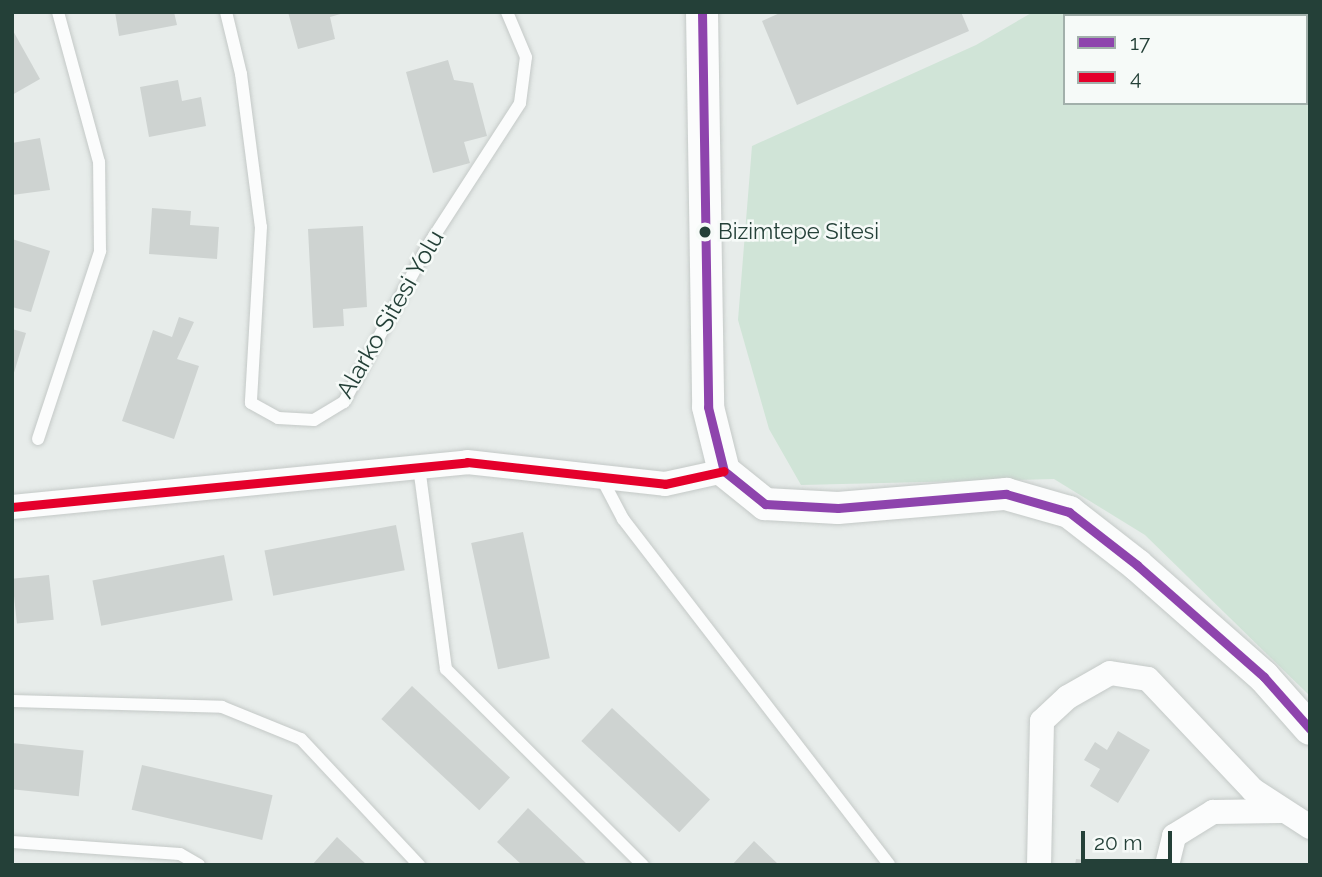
<!DOCTYPE html>
<html>
<head>
<meta charset="utf-8">
<style>
	body { margin:0 }
	#map { position:relative; width:1322px; height:877px; overflow:hidden; background:#e7ecea; font-family:Raleway,sans-serif }
	div>[style] { position:absolute }
	[style*='--x'] { left:calc(var(--x)*1px); top:calc(var(--y)*1px); width:calc(var(--w)*1px); rotate:calc(var(--a)*1deg) }
	.green>* { inset:0; background:#d0e4d7 }
	.building>* { inset:0; background:#ced3d1; transform-origin:0 0 }
	.roads { filter:drop-shadow(0 0 2px #c4c9c7) drop-shadow(0 0 2px #c4c9c7) }
	.service>* { height:12px; margin:-6px; padding:0 6px; transform-origin:6px; border-radius:6px; background:#fbfcfc }
	.minor>* { height:24px; margin:-12px; padding:0 12px; transform-origin:12px; border-radius:12px; background:#fbfcfc }
	.tertiary>* { height:32px; margin:-16px; padding:0 16px; transform-origin:16px; border-radius:16px; background:#fbfcfc }
	.bus-1>* { height:9px; margin:-4.5px; padding:0 4.5px; transform-origin:4.5px; border-radius:4.5px; background:#8e44ad }
	.bus-2>* { height:9px; margin:-4.5px; padding:0 4.5px; transform-origin:4.5px; border-radius:4.5px; background:#e4002b }
	.dots>* { width:19px; height:19px; translate:-50% -50%; box-sizing:border-box; border:4px solid #f6faf8; border-radius:50% }
	span { translate:-50% -50%; white-space:nowrap; text-align:center; line-height:1.15; -webkit-text-stroke:5px #f6faf8; paint-order:stroke }
	.bus-label { font-size:22px; color:#244038 }
	.left { translate:0 -50%; text-align:left }
	.street-label { font-size:24px; color:#244038 }
	.frame { position:absolute; inset:0; border:14px solid #244038; pointer-events:none }
	.legend { position:absolute; left:1063px; top:14px; width:245px; height:91px; box-sizing:border-box; background:#f6faf8; border:2px solid #a2b0ab; margin:0; padding:9px 12px; list-style:none; font-size:21px; color:#244038 }
	.legend li { display:flex; align-items:center; gap:14px; height:35px }
	.legend b { width:35px; border:2px solid #a2b0ab }
	.scale { position:absolute; left:1081px; top:831px; width:91px; height:32px; box-sizing:border-box; border:4px solid #244038; border-top:0; padding-left:9px; font-size:21px; line-height:24px; white-space:nowrap; color:#244038; -webkit-text-stroke:5px #f6faf8; paint-order:stroke }
</style>
</head>
<body>
<div id="map">
	<div class="green">
		<i style="clip-path:polygon(evenodd,1033px 12px,1310px 12px,1310px 696px,1145px 535px,1054px 479px,801px 485px,769px 429px,738px 320px,752px 146px,976px 45px,1033px 12px,1065px 16px,1306px 16px,1306px 103px,1065px 103px,1065px 16px)"></i>
	</div>
	<div class="building">
		<i style="clip-path:polygon(115px 12px,174px 12px,177px 25px,119px 36px)"></i>
		<i style="clip-path:polygon(288px 12px,344px 12px,344px 13px,330px 17px,335px 39px,298px 49px)"></i>
		<i style="clip-path:polygon(782px 12px,961px 12px,969px 31px,797px 105px,762px 21px)"></i>
		<i style="clip-path:polygon(12px 29px,40px 79px,12px 95px)"></i>
		<i style="clip-path:polygon(448px 60px,454px 80px,473px 83px,487px 136px,464px 142px,470px 163px,433px 173px,406px 72px)"></i>
		<i style="clip-path:polygon(178px 80px,182px 101px,201px 97px,206px 126px,149px 137px,140px 87px)"></i>
		<i style="clip-path:polygon(40px 138px,50px 190px,12px 195px,12px 143px)"></i>
		<i style="clip-path:polygon(152px 208px,191px 211px,190px 225px,219px 227px,217px 259px,149px 254px)"></i>
		<i style="clip-path:polygon(363px 226px,367px 307px,343px 309px,344px 326px,313px 328px,308px 229px)"></i>
		<i style="clip-path:polygon(12px 239px,50px 251px,31px 312px,12px 307px)"></i>
		<i style="clip-path:polygon(179px 317px,194px 322px,177px 359px,199px 366px,174px 439px,122px 421px,153px 330px,172px 337px)"></i>
		<i style="clip-path:polygon(12px 329px,26px 333px,13px 376px,12px 376px)"></i>
		<i style="left:396px;top:525px;width:46px;height:134px;rotate:79deg"></i>
		<i style="left:523px;top:532px;width:129px;height:53px;rotate:78deg"></i>
		<i style="left:224px;top:555px;width:46px;height:134px;rotate:79deg"></i>
		<i style="left:49px;top:575px;width:45px;height:37px;rotate:84deg"></i>
		<i style="left:412px;top:686px;width:134px;height:45px;rotate:43deg"></i>
		<i style="left:612px;top:708px;width:134px;height:45px;rotate:43deg"></i>
		<i style="clip-path:polygon(1118px 731px,1150px 750px,1118px 803px,1090px 786px,1100px 769px,1084px 760px,1095px 742px,1107px 750px)"></i>
		<i style="left:12px;top:743px;width:72px;height:46px;rotate:6deg"></i>
		<i style="left:142px;top:765px;width:134px;height:46px;rotate:13deg"></i>
		<i style="clip-path:polygon(528px 808px,588px 865px,522px 865px,497px 842px)"></i>
		<i style="clip-path:polygon(337px 837px,367px 865px,312px 865px)"></i>
		<i style="clip-path:polygon(754px 841px,779px 865px,732px 865px)"></i>
		<i style="clip-path:polygon(1076px 859px,1113px 863px,1113px 865px,1075px 865px)"></i>
	</div>
	<div class="roads">
		<div class="service">
			<i style="--x:226;--y:12;--w:64;--a:76.4"></i>
			<i style="--x:241;--y:74;--w:154;--a:82.6"></i>
			<i style="--x:261;--y:227;--w:176;--a:93.3"></i>
			<i style="--x:251;--y:403;--w:31;--a:29"></i>
			<i style="--x:278;--y:418;--w:36;--a:3"></i>
			<i style="--x:314;--y:420;--w:35;--a:-31"></i>
			<i style="--x:344;--y:402;--w:176;--a:-61.8"></i>
			<i style="--x:427;--y:247;--w:171;--a:-57.1"></i>
			<i style="--x:520;--y:103;--w:46;--a:-82.6"></i>
			<i style="--x:526;--y:57;--w:49;--a:-112.9"></i>
			<i style="--x:38;--y:439;--w:198;--a:-71.7"></i>
			<i style="--x:100;--y:251;--w:89;--a:-90.6"></i>
			<i style="--x:99;--y:162;--w:156;--a:-105.3"></i>
			<i style="--x:419;--y:467;--w:204;--a:82.4"></i>
			<i style="--x:446;--y:669;--w:278;--a:44.9"></i>
			<i style="--x:602;--y:479;--w:45;--a:62.3"></i>
			<i style="--x:623;--y:519;--w:436;--a:52.4"></i>
			<i style="--x:12;--y:701;--w:210;--a:1.6"></i>
			<i style="--x:222;--y:707;--w:85;--a:22.1"></i>
			<i style="--x:301;--y:739;--w:173;--a:46.9"></i>
			<i style="--x:12;--y:842;--w:168;--a:4.1"></i>
			<i style="--x:180;--y:854;--w:22;--a:30"></i>
		</div>
		<div class="minor">
			<i style="--x:12;--y:507;--w:457;--a:-5.6"></i>
			<i style="--x:467;--y:462;--w:199;--a:6.3"></i>
			<i style="--x:665;--y:484;--w:60;--a:-12.4"></i>
			<i style="--x:1039;--y:865;--w:144;--a:-88.8"></i>
			<i style="--x:1042;--y:721;--w:35;--a:-43"></i>
			<i style="--x:1068;--y:697;--w:48;--a:-29.7"></i>
			<i style="--x:1110;--y:673;--w:38;--a:9"></i>
			<i style="--x:1148;--y:679;--w:153;--a:46.6"></i>
			<i style="--x:1253;--y:790;--w:68;--a:33"></i>
			<i style="--x:1167;--y:865;--w:30;--a:-76"></i>
			<i style="--x:1174;--y:836;--w:46;--a:-31.6"></i>
			<i style="--x:1213;--y:812;--w:68;--a:-0.8"></i>
		</div>
		<div class="tertiary">
			<i style="--x:702;--y:12;--w:395;--a:89.1"></i>
			<i style="--x:708;--y:407;--w:66;--a:76"></i>
			<i style="--x:724;--y:471;--w:53;--a:38.8"></i>
			<i style="--x:765;--y:504;--w:73;--a:3.1"></i>
			<i style="--x:838;--y:508;--w:169;--a:-4.8"></i>
			<i style="--x:1006;--y:494;--w:66;--a:15.9"></i>
			<i style="--x:1069;--y:512;--w:86;--a:37.9"></i>
			<i style="--x:1137;--y:565;--w:169;--a:41.4"></i>
			<i style="--x:1264;--y:677;--w:69;--a:48.5"></i>
		</div>
	</div>
	<div class="bus-1">
		<i style="--x:702;--y:12;--w:395;--a:89.1"></i>
		<i style="--x:708;--y:407;--w:66;--a:76"></i>
		<i style="--x:724;--y:471;--w:53;--a:38.8"></i>
		<i style="--x:765;--y:504;--w:73;--a:3.1"></i>
		<i style="--x:838;--y:508;--w:169;--a:-4.8"></i>
		<i style="--x:1006;--y:494;--w:66;--a:15.9"></i>
		<i style="--x:1069;--y:512;--w:86;--a:37.9"></i>
		<i style="--x:1137;--y:565;--w:169;--a:41.4"></i>
		<i style="--x:1264;--y:677;--w:69;--a:48.5"></i>
	</div>
	<div class="bus-2">
		<i style="--x:12;--y:507;--w:457;--a:-5.6"></i>
		<i style="--x:467;--y:462;--w:199;--a:6.3"></i>
		<i style="--x:665;--y:484;--w:60;--a:-12.4"></i>
	</div>
	<div class="dots">
		<i style="left:705px;top:232px;background:#244038"></i>
	</div>
	<div class="bus-label">
		<span class="left" style="left:718px;top:232px">Bizimtepe Sitesi</span>
	</div>
	<div class="street-label">
		<span style="left:390px;top:314px;rotate:-60deg">Alarko Sitesi Yolu</span>
	</div>
	<div class="frame"></div>
	<ul class="legend">
	<li><b style="height:9px;background:#8e44ad"></b>17</li>
	<li><b style="height:9px;background:#e4002b"></b>4</li>
	</ul>
	<div class="scale">20 m</div>
</div>
</body>
</html>
